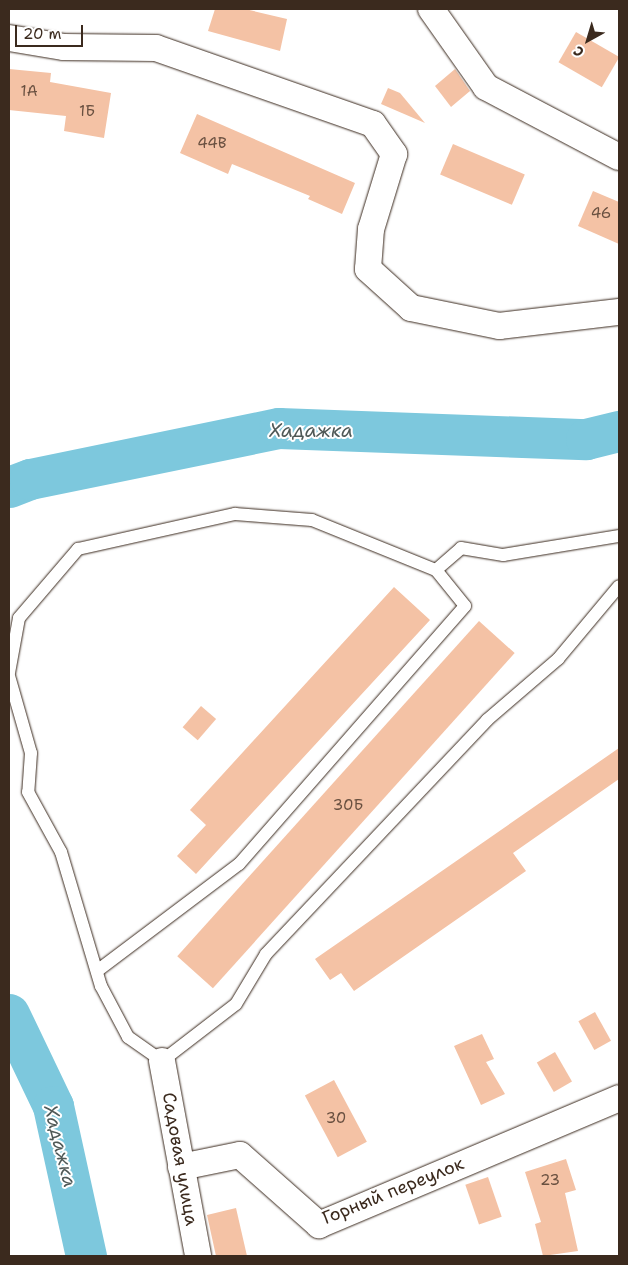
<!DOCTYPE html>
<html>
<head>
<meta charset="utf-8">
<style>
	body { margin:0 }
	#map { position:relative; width:628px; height:1265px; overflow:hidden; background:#fff; font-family:"Shantell Sans",sans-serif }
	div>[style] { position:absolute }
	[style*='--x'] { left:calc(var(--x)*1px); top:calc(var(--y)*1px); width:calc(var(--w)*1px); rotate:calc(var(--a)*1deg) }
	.river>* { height:41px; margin:-20.5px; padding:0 20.5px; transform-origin:20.5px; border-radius:20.5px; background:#7dc8dd }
	.building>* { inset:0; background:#f4c2a5; transform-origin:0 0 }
	.roads { filter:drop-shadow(0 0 1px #3b2a1e) drop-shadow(0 0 1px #3b2a1e) }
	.service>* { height:12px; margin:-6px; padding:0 6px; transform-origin:6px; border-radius:6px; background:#fff }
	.minor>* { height:26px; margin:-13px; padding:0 13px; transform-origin:13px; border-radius:13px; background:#fff }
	span { translate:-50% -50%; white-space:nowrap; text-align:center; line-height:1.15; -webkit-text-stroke:4px #fff; paint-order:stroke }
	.number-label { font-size:15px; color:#695040 }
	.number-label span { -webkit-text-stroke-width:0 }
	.street-label { font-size:18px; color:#3b2a1e }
	.water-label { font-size:19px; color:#4f5957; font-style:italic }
	.frame { position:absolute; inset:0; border:10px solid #3b2a1e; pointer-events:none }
	.north { position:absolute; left:563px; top:15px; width:50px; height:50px; -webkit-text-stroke:4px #fff; paint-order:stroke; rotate:219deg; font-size:14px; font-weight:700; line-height:20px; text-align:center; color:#3b2a1e }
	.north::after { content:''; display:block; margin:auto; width:18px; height:22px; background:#3b2a1e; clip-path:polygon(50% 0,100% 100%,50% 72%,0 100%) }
	.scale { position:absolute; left:15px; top:25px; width:68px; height:22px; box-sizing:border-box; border:2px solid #3b2a1e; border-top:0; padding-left:6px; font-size:15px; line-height:18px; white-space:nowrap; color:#3b2a1e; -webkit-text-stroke:4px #fff; paint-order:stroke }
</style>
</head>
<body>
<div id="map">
	<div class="river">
		<i style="--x:9;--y:487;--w:22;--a:-21"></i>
		<i style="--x:30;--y:479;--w:254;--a:-11.6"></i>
		<i style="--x:279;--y:428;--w:307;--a:2.1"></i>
		<i style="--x:586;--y:439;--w:34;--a:-14"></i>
		<i style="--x:9;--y:1014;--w:102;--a:64.4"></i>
		<i style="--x:53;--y:1106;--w:154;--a:77.6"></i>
	</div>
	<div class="building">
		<i style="clip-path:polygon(215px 9px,245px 9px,287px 19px,280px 51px,208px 31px)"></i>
		<i style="left:576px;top:32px;width:50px;height:35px;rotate:30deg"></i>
		<i style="clip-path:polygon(9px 69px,51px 73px,50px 82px,111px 93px,104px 138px,64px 131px,66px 116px,9px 110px)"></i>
		<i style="clip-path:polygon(455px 69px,470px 91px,451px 107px,435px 86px)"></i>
		<i style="clip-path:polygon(388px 88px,400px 93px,425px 123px,381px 104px)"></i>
		<i style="clip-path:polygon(197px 114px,355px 183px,342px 214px,308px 199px,310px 196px,232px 164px,228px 174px,180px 153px)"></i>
		<i style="left:453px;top:144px;width:78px;height:33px;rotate:23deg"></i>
		<i style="clip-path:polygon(593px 191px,619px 202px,619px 244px,578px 226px)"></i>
		<i style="clip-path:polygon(394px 587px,430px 620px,196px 874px,177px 856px,206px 825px,190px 810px)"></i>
		<i style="left:479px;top:621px;width:48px;height:451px;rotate:42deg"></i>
		<i style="left:201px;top:706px;width:20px;height:28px;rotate:41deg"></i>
		<i style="clip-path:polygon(619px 748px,619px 779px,513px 853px,526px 871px,354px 991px,341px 973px,330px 980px,315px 959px)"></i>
		<i style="left:595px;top:1012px;width:33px;height:19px;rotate:61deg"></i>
		<i style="clip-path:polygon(482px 1034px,494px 1059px,486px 1062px,505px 1094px,481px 1105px,454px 1046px)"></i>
		<i style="left:555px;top:1052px;width:34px;height:21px;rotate:60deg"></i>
		<i style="left:334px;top:1080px;width:70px;height:33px;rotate:62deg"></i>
		<i style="clip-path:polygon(566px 1159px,576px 1190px,565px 1193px,578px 1251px,543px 1256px,535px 1224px,541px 1222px,525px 1172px)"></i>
		<i style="left:488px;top:1177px;width:42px;height:24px;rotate:71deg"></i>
		<i style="clip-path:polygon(236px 1208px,247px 1256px,216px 1256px,207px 1215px)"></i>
	</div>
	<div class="roads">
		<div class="service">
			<i style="--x:436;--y:570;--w:33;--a:-41"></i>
			<i style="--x:461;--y:548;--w:43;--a:9.5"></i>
			<i style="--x:503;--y:555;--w:118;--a:-9.3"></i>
			<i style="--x:9;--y:673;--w:56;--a:-79.7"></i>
			<i style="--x:19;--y:618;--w:91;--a:-49.5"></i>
			<i style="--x:78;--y:549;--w:161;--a:-12.6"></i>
			<i style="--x:235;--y:514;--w:77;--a:4.5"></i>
			<i style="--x:312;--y:520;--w:134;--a:22"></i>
			<i style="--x:436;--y:570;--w:46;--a:51.1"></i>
			<i style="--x:465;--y:606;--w:343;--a:131.2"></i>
			<i style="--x:239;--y:864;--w:178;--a:143"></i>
			<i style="--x:9;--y:676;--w:80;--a:74.1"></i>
			<i style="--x:31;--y:753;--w:39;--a:94"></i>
			<i style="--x:28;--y:792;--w:68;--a:61.2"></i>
			<i style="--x:61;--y:852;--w:140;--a:73.4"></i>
			<i style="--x:101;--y:986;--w:58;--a:62.1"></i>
			<i style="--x:128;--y:1037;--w:42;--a:35.2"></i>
			<i style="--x:162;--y:1061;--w:93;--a:-37.6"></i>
			<i style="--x:236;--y:1004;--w:58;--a:-59"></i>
			<i style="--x:266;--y:954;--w:322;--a:-46.6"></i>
			<i style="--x:487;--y:720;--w:94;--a:-40.7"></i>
			<i style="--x:558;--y:659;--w:95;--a:-50.1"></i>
		</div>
		<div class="minor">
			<i style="--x:431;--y:9;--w:95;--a:54.8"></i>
			<i style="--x:486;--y:87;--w:150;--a:27.8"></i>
			<i style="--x:9;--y:38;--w:56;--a:9.3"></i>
			<i style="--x:64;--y:47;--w:92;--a:0.6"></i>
			<i style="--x:156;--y:48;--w:230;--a:19.3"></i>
			<i style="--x:373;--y:124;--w:37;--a:55"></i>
			<i style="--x:394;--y:154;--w:78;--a:107"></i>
			<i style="--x:371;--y:229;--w:40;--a:94.3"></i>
			<i style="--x:368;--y:269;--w:58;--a:42.2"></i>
			<i style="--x:411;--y:308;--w:90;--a:11.6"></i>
			<i style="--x:499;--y:326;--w:121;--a:-6.7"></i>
			<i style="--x:162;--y:1061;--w:198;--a:79.5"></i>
			<i style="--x:181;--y:1167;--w:60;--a:-11.5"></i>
			<i style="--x:240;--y:1155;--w:106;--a:41.5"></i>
			<i style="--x:319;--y:1225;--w:326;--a:-22.9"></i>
		</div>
	</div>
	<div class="number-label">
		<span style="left:29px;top:92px">1А</span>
		<span style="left:87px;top:112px">1Б</span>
		<span style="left:212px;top:144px">44В</span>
		<span style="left:601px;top:214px">46</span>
		<span style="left:348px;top:806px">30Б</span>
		<span style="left:336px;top:1119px">30</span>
		<span style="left:550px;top:1181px">23</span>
	</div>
	<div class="street-label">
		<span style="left:180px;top:1159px;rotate:80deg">Садовая улица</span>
		<span style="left:393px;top:1191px;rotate:-22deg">Горный переулок</span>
	</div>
	<div class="water-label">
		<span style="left:311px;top:431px">Хадажка</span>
		<span style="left:60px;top:1146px;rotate:76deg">Хадажка</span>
	</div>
	<div class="frame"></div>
	<div class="north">С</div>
	<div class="scale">20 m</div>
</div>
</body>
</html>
